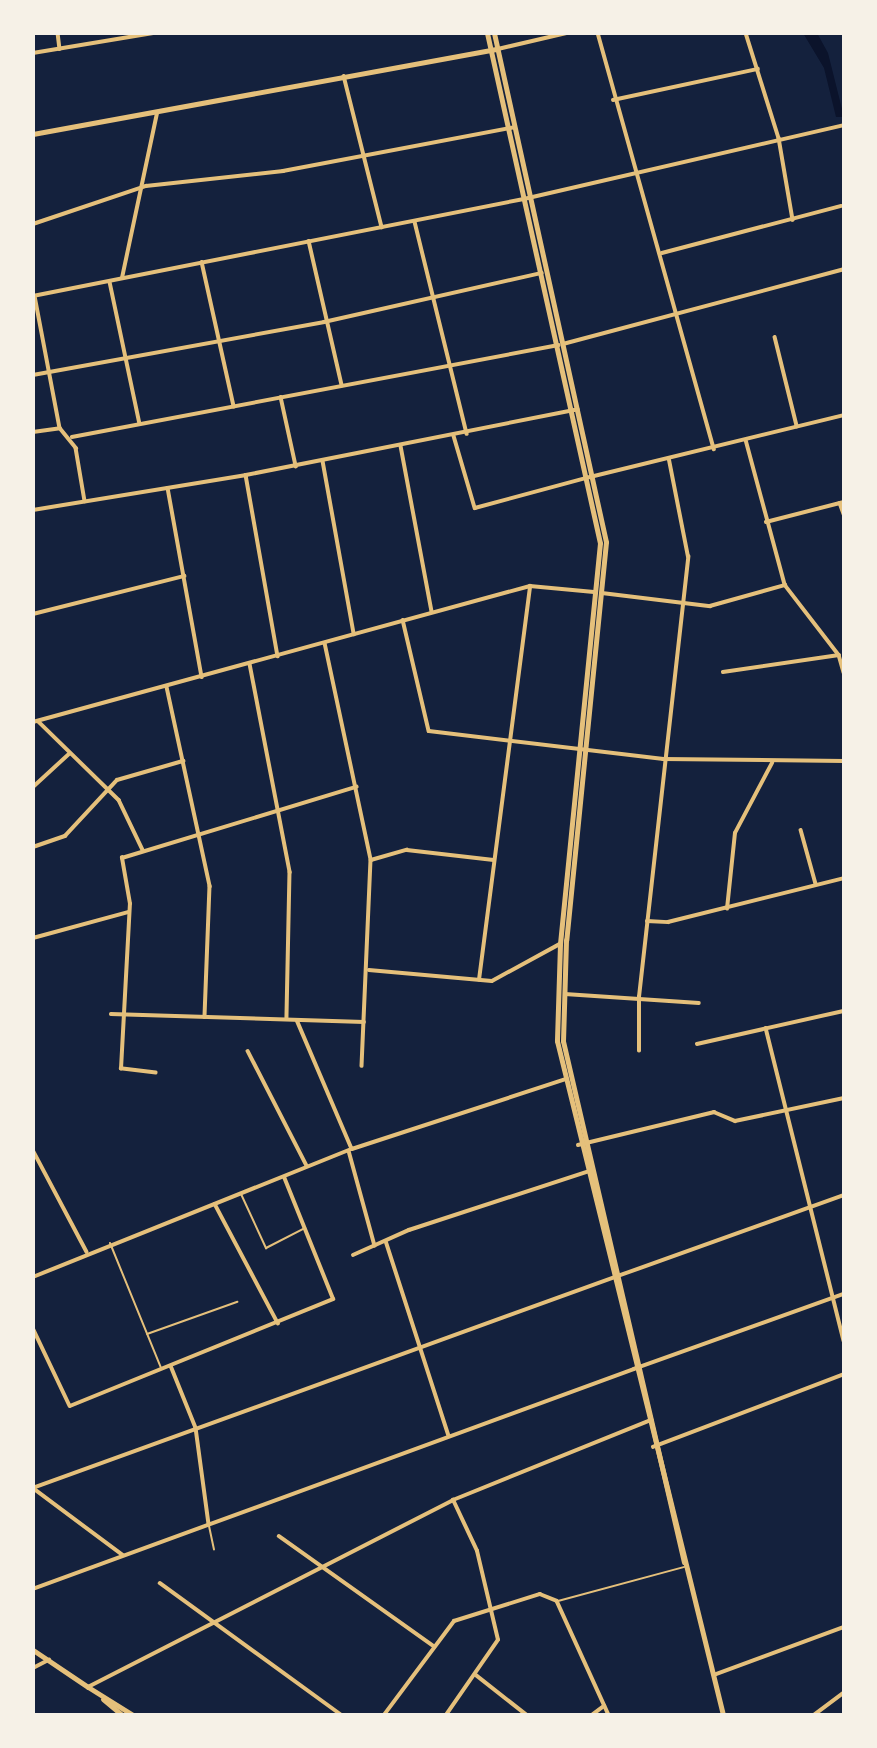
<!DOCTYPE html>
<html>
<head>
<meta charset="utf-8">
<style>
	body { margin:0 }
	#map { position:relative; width:877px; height:1748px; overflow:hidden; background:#14213d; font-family:"Varela Round",sans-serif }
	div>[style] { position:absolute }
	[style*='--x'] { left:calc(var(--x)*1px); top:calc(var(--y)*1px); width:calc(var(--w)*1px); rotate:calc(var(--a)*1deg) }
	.water>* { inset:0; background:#0b132b }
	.service>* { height:2px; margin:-1px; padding:0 1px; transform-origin:1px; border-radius:1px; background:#e5c07b }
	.minor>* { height:3.5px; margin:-1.75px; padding:0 1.75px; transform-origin:1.75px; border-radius:1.75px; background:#e5c07b }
	.tertiary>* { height:3.5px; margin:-1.75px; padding:0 1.75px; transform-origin:1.75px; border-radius:1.75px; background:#e5c07b }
	.secondary>* { height:4.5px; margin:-2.25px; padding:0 2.25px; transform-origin:2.25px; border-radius:2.25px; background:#e5c07b }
	.primary>* { height:5px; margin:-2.5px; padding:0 2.5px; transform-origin:2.5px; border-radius:2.5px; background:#e5c07b }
	.trunk>* { height:5px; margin:-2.5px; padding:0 2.5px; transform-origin:2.5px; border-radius:2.5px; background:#e5c07b }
	span { translate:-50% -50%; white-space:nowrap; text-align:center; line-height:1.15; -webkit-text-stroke:6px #f6f1e7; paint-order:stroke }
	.frame { position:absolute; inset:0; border:35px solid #f6f1e7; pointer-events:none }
</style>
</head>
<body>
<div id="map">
	<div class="water">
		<i style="clip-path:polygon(803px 33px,817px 33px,828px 53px,844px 117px,836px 117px,824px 68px)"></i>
	</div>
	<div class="service">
		<i style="--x:241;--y:1194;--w:60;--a:65.2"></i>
		<i style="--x:266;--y:1248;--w:44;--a:-27.1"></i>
		<i style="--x:110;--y:1243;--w:135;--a:67.8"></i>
		<i style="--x:147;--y:1334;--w:96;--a:-19.6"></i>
		<i style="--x:209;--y:1526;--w:24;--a:78"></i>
		<i style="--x:558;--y:1601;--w:131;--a:-15.1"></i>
	</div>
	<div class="minor">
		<i style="--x:58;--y:33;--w:16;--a:83"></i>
		<i style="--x:598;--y:33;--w:432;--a:74.4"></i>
		<i style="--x:746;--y:33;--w:110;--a:72.6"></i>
		<i style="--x:779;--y:138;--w:83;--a:80.3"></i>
		<i style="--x:498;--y:49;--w:71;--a:-13.1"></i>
		<i style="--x:33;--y:53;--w:123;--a:-9.4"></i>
		<i style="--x:344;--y:76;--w:156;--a:75.9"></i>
		<i style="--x:613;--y:100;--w:148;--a:-12.1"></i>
		<i style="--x:415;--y:222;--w:218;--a:76.2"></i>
		<i style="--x:33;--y:224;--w:119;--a:-18.6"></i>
		<i style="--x:146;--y:186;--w:138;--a:-6.2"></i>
		<i style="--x:283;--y:171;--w:236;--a:-10.7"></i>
		<i style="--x:309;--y:241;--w:148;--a:77.1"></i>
		<i style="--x:662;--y:253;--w:185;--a:-14.7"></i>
		<i style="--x:202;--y:262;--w:148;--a:77.5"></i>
		<i style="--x:122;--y:278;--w:169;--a:-78"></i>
		<i style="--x:110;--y:282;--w:145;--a:78.1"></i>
		<i style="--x:775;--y:337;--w:92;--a:76.1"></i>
		<i style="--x:563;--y:344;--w:291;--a:-14.9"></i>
		<i style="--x:33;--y:375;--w:296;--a:-10.3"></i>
		<i style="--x:324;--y:322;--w:223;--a:-12.7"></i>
		<i style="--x:281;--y:397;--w:71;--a:77.7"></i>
		<i style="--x:33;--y:432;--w:27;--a:-8"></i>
		<i style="--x:454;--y:436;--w:75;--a:73.7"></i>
		<i style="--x:475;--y:508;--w:115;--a:-15.1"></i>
		<i style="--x:746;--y:440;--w:150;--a:74.9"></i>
		<i style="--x:785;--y:585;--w:88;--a:52.4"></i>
		<i style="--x:839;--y:655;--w:18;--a:74"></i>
		<i style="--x:401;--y:446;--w:169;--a:79.4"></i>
		<i style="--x:323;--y:461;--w:176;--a:79.8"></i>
		<i style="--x:246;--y:475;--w:184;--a:80"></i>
		<i style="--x:168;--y:488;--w:192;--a:79.8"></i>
		<i style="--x:840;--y:503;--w:12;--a:70"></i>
		<i style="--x:766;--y:522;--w:81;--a:-14.4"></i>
		<i style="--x:602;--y:593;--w:109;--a:6.9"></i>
		<i style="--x:710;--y:606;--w:78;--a:-15.6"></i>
		<i style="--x:33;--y:614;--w:156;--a:-14.1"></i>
		<i style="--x:403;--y:620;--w:114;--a:76.8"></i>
		<i style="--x:429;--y:731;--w:236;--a:6.8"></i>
		<i style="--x:663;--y:759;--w:181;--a:0.6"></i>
		<i style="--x:325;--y:643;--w:222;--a:78"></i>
		<i style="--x:371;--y:860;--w:206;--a:92.5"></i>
		<i style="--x:250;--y:664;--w:212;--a:79.1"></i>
		<i style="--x:290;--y:872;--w:147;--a:91.2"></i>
		<i style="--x:723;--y:672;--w:117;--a:-8.3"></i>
		<i style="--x:167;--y:687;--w:204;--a:77.8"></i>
		<i style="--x:210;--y:886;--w:131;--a:92.2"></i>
		<i style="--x:38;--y:721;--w:113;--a:44.3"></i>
		<i style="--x:119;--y:800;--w:55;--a:64.4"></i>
		<i style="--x:33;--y:722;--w:515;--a:-15.3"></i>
		<i style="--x:530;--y:586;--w:64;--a:5.4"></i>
		<i style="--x:33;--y:787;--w:49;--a:-42.5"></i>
		<i style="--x:801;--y:830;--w:56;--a:74.5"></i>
		<i style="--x:33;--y:847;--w:34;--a:-19"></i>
		<i style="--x:65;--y:836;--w:76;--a:-47.1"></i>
		<i style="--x:117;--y:780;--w:69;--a:-16.1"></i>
		<i style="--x:371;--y:860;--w:37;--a:-16"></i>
		<i style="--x:407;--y:850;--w:87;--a:6.6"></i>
		<i style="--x:727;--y:909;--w:76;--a:-84"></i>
		<i style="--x:735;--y:833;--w:79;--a:-62.1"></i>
		<i style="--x:647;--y:921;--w:21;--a:3"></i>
		<i style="--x:668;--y:922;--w:181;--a:-14"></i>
		<i style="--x:369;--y:970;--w:123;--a:5.1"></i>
		<i style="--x:492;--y:981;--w:77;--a:-28.6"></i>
		<i style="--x:479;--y:980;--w:397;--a:-82.6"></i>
		<i style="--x:565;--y:994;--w:134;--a:3.8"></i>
		<i style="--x:111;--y:1014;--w:253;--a:1.8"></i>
		<i style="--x:297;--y:1020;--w:140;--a:66.9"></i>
		<i style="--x:766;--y:1028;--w:322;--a:76"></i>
		<i style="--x:697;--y:1044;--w:151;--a:-12.7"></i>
		<i style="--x:248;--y:1051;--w:129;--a:62.8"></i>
		<i style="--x:639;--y:1051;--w:54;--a:-90"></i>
		<i style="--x:639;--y:997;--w:443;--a:-83.6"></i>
		<i style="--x:688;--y:557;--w:99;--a:-101.1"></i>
		<i style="--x:156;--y:1073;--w:35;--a:-173"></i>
		<i style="--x:121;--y:1069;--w:165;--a:-86.9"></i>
		<i style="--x:130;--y:904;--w:47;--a:-99.9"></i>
		<i style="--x:122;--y:858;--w:245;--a:-16.9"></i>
		<i style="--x:578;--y:1145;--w:140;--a:-13.6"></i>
		<i style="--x:714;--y:1112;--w:23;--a:23"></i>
		<i style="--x:735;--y:1121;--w:111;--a:-11.9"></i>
		<i style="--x:349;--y:1151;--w:98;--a:74.7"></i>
		<i style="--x:215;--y:1204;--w:135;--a:62.1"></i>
		<i style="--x:386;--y:1241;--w:205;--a:72.1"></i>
		<i style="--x:353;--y:1255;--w:61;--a:-24.1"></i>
		<i style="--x:409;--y:1230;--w:189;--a:-18.1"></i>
		<i style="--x:618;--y:1276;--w:240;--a:-19.7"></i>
		<i style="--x:33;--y:1328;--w:86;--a:64.6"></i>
		<i style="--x:70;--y:1406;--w:284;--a:-22.1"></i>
		<i style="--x:333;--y:1299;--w:131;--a:-111.9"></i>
		<i style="--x:171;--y:1366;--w:67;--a:68"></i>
		<i style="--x:196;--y:1428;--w:97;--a:82.3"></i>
		<i style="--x:653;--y:1447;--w:204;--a:-20.9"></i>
		<i style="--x:33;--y:1488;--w:112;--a:36.7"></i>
		<i style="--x:279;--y:1536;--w:190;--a:35.4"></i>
		<i style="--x:160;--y:1583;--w:225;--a:36"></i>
		<i style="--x:33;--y:1589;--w:640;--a:-20.11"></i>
		<i style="--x:476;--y:1675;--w:65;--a:38.1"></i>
		<i style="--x:714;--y:1675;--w:139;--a:-20.3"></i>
		<i style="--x:88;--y:1687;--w:410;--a:-27.1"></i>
		<i style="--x:453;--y:1500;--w:214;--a:-22"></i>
		<i style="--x:384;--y:1715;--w:117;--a:-53.3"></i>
		<i style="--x:454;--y:1621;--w:90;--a:-17.4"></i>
		<i style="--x:540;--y:1594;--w:18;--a:22"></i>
		<i style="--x:557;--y:1601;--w:125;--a:65.5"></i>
		<i style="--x:446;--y:1715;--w:91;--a:-55.3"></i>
		<i style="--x:498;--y:1640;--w:91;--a:-103.3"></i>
		<i style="--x:477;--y:1551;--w:56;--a:-115.2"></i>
		<i style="--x:592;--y:1715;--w:15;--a:-37"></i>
		<i style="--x:814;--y:1715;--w:38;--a:-37"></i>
	</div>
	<div class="tertiary">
		<i style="--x:33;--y:296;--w:500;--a:-11.18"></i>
		<i style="--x:524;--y:199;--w:328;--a:-13"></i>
		<i style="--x:35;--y:296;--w:134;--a:79.3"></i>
		<i style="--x:60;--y:428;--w:26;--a:51"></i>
		<i style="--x:76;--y:448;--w:54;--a:80.4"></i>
		<i style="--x:72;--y:437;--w:495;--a:-10.7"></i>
		<i style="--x:586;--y:478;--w:266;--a:-13.7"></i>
		<i style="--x:33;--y:510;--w:216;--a:-9.3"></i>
		<i style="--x:246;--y:475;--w:338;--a:-11.2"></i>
		<i style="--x:33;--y:938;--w:99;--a:-15.2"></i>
		<i style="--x:33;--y:1150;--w:115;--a:62.1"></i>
		<i style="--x:33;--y:1277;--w:344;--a:-21.9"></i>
		<i style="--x:352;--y:1149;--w:225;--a:-18.1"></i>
		<i style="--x:634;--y:1369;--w:223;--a:-19.7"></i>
		<i style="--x:33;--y:1488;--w:619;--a:-19.93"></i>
		<i style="--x:33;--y:1668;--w:18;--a:-27"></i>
	</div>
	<div class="secondary">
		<i style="--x:33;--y:134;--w:472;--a:-10.4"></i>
	</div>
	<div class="primary">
		<i style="--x:487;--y:33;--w:522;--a:77.51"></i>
		<i style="--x:600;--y:543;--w:403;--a:95.7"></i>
		<i style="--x:560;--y:944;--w:97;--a:91.8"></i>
		<i style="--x:557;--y:1041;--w:694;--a:76.16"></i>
		<i style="--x:494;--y:33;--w:521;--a:77.59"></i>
		<i style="--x:606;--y:542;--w:400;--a:95.7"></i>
		<i style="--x:566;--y:940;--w:101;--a:91.7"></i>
		<i style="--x:563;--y:1041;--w:535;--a:76.93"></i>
		<i style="--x:33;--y:1650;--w:66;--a:33.9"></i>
	</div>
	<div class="trunk">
		<i style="--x:88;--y:1687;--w:53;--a:31.9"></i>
		<i style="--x:103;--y:1699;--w:25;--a:40"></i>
	</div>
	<div class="frame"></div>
</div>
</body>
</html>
